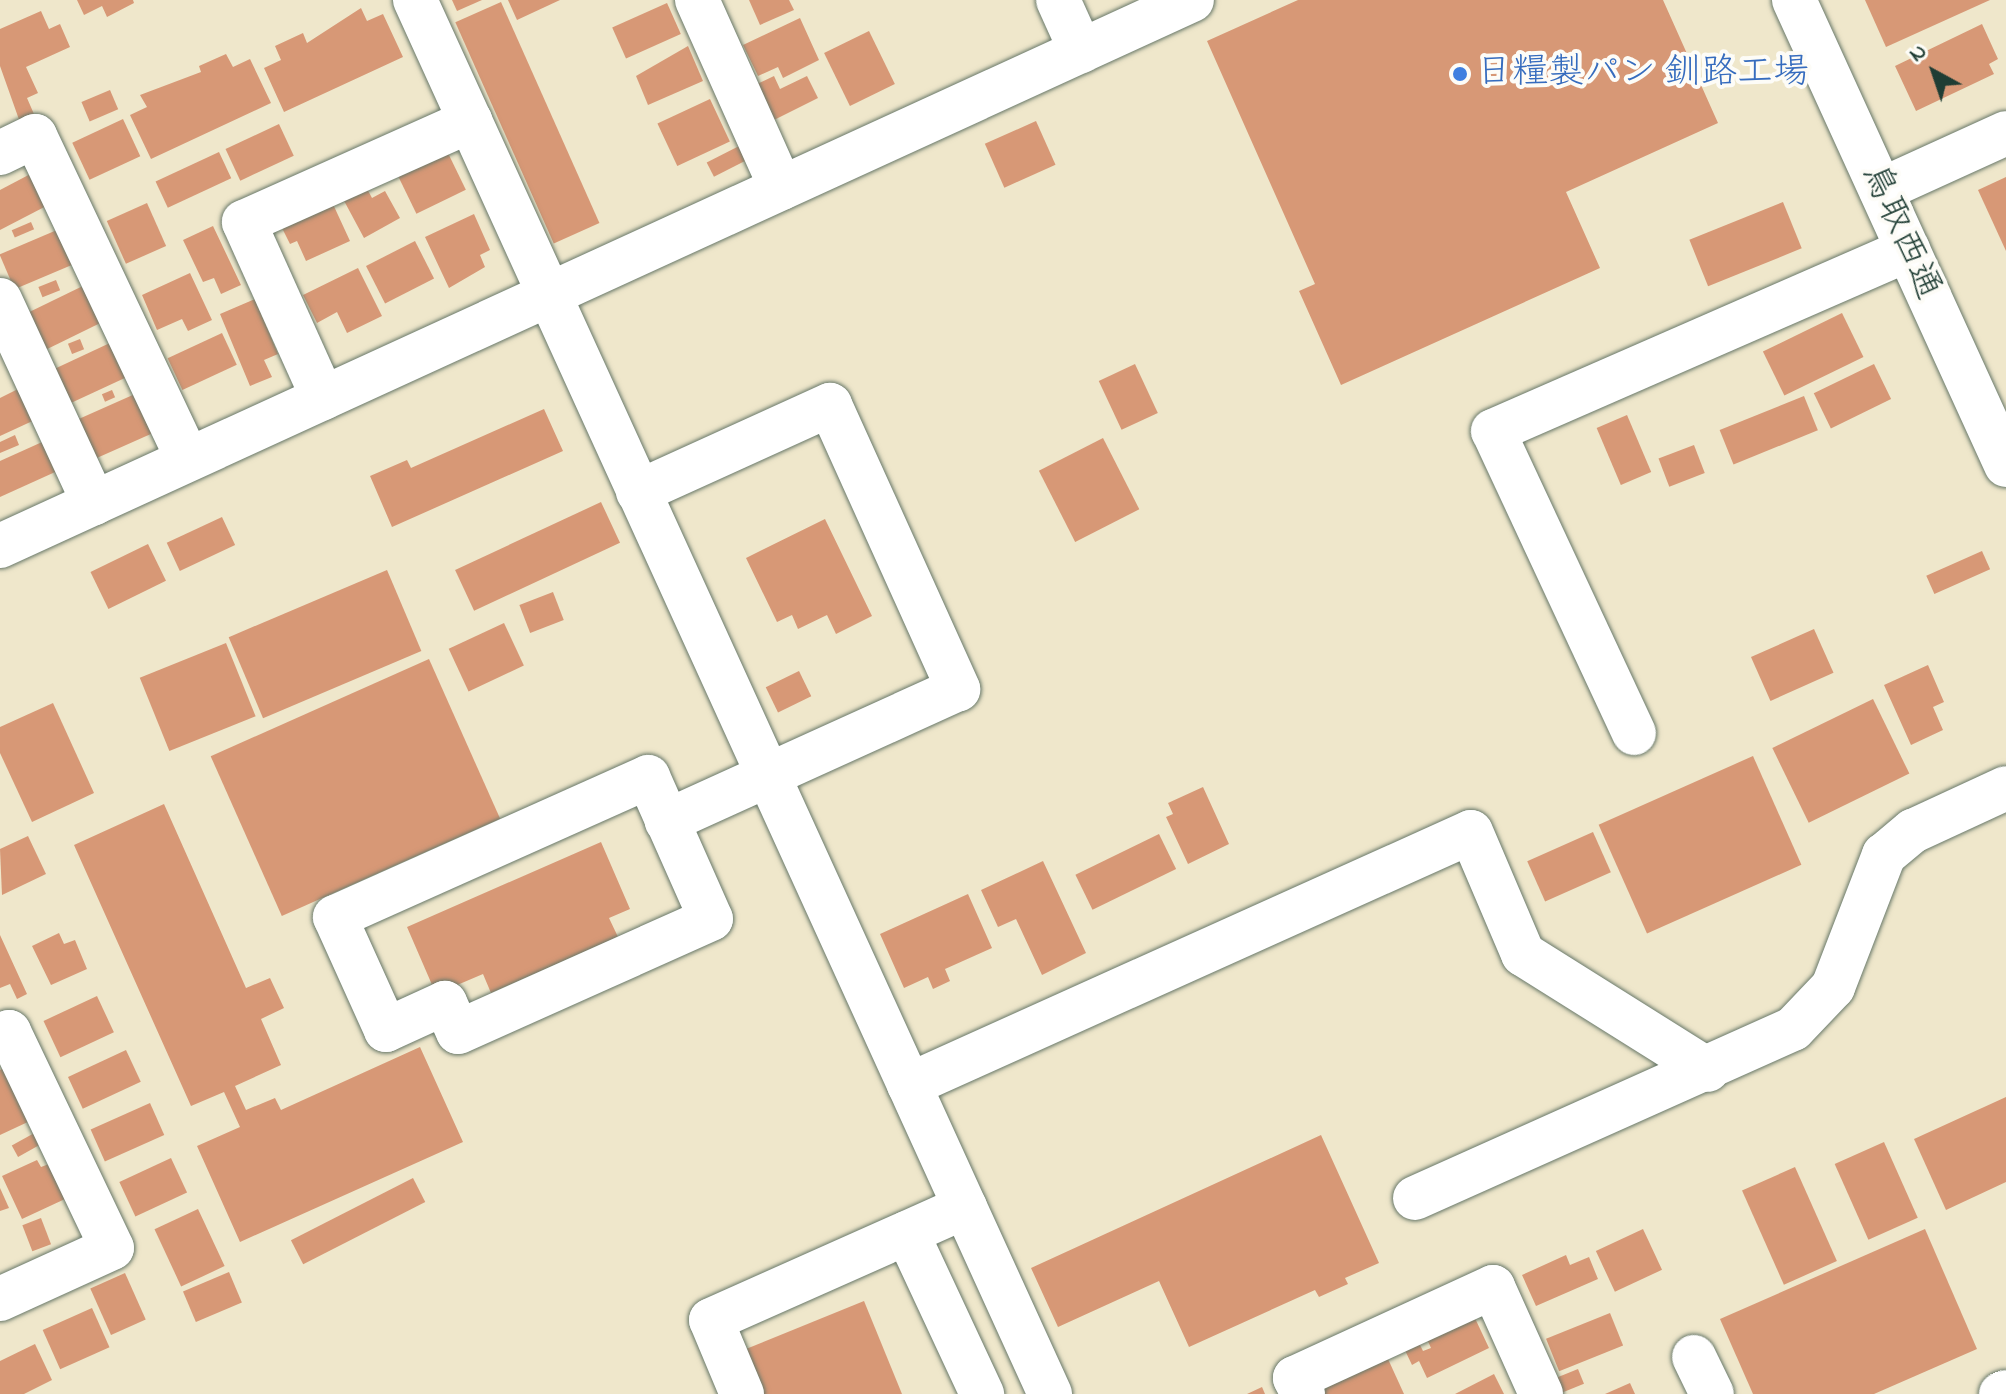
<!DOCTYPE html>
<html>
<head>
<meta charset="utf-8">
<style>
	body { margin:0 }
	#map { position:relative; width:2006px; height:1394px; overflow:hidden; background:#efe7cb; font-family:"Indie Flower","Klee One",sans-serif }
	div>[style] { position:absolute }
	[style*='--x'] { left:calc(var(--x)*1px); top:calc(var(--y)*1px); width:calc(var(--w)*1px); rotate:calc(var(--a)*1deg) }
	.building>* { inset:0; background:#d79876; transform-origin:0 0 }
	.roads { filter:drop-shadow(0 0 2px #687869) drop-shadow(0 0 2px #687869) }
	.minor>* { height:44px; margin:-22px; padding:0 22px; transform-origin:22px; border-radius:22px; background:#fff }
	.dots>* { width:22px; height:22px; translate:-50% -50%; box-sizing:border-box; border:4px solid #fdfcf7; border-radius:50% }
	span { translate:-50% -50%; white-space:nowrap; text-align:center; line-height:1.15; -webkit-text-stroke:8px #fdfcf7; paint-order:stroke }
	.shop-label { font-size:36px; color:#366cbe }
	.left { translate:0 -50%; text-align:left }
	.street-label { font-size:36px; color:#1f3d34 }
	.north { position:absolute; left:1894px; top:32px; width:80px; height:80px; -webkit-text-stroke:6px #fdfcf7; paint-order:stroke; rotate:320deg; font-size:22px; font-weight:700; line-height:32px; text-align:center; color:#1f3d34 }
	.north::after { content:''; display:block; margin:auto; width:28px; height:36px; background:#1f3d34; clip-path:polygon(50% 0,100% 100%,50% 72%,0 100%) }
</style>
</head>
<body>
<div id="map">
	<div class="building">
		<i style="clip-path:polygon(77px 0,133px 0,134px 3px,107px 17px,102px 6px,84px 15px)"></i>
		<i style="clip-path:polygon(452px 0,482px 0,457px 11px)"></i>
		<i style="clip-path:polygon(508px 0,560px 0,517px 20px)"></i>
		<i style="clip-path:polygon(749px 0,789px 0,794px 10px,760px 25px)"></i>
		<i style="clip-path:polygon(1298px 0,1663px 0,1718px 123px,1566px 192px,1600px 268px,1341px 385px,1299px 291px,1315px 284px,1207px 41px)"></i>
		<i style="clip-path:polygon(1865px 0,1990px 0,1886px 47px)"></i>
		<i style="left:501px;top:2px;width:242px;height:50px;rotate:66deg"></i>
		<i style="left:667px;top:3px;width:34px;height:60px;rotate:66deg"></i>
		<i style="clip-path:polygon(361px 8px,367px 21px,383px 14px,403px 57px,284px 112px,264px 68px,281px 60px,275px 46px,303px 33px,307px 43px)"></i>
		<i style="clip-path:polygon(41px 11px,49px 29px,60px 24px,70px 47px,26px 67px,38px 93px,27px 98px,37px 121px,22px 128px,0 66px,0 29px)"></i>
		<i style="clip-path:polygon(800px 18px,819px 60px,783px 78px,778px 67px,758px 76px,743px 45px)"></i>
		<i style="clip-path:polygon(1982px 24px,1998px 59px,1989px 64px,1994px 74px,1916px 111px,1895px 66px)"></i>
		<i style="left:869px;top:31px;width:59px;height:50px;rotate:64deg"></i>
		<i style="clip-path:polygon(688px 46px,703px 81px,648px 105px,636px 76px)"></i>
		<i style="clip-path:polygon(226px 54px,233px 67px,250px 59px,271px 103px,151px 159px,130px 115px,147px 107px,140px 95px,201px 72px,199px 66px)"></i>
		<i style="clip-path:polygon(774px 76px,780px 89px,807px 76px,818px 98px,770px 122px,753px 86px)"></i>
		<i style="left:110px;top:90px;width:21px;height:31px;rotate:67deg"></i>
		<i style="left:710px;top:99px;width:47px;height:58px;rotate:65deg"></i>
		<i style="left:123px;top:119px;width:41px;height:56px;rotate:65deg"></i>
		<i style="left:1036px;top:121px;width:48px;height:56px;rotate:66deg"></i>
		<i style="left:279px;top:124px;width:35px;height:59px;rotate:65deg"></i>
		<i style="left:745px;top:143px;width:16px;height:43px;rotate:63deg"></i>
		<i style="left:447px;top:151px;width:43px;height:55px;rotate:64deg"></i>
		<i style="left:219px;top:152px;width:29px;height:70px;rotate:65deg"></i>
		<i style="clip-path:polygon(38px 170px,54px 202px,0 230px,0 190px)"></i>
		<i style="clip-path:polygon(2006px 177px,2006px 251px,1978px 190px)"></i>
		<i style="clip-path:polygon(365px 185px,372px 198px,385px 191px,400px 218px,364px 238px,342px 197px)"></i>
		<i style="clip-path:polygon(332px 202px,350px 241px,306px 261px,297px 241px,290px 244px,281px 226px)"></i>
		<i style="left:1783px;top:202px;width:50px;height:101px;rotate:68deg"></i>
		<i style="left:147px;top:203px;width:47px;height:44px;rotate:66deg"></i>
		<i style="clip-path:polygon(474px 214px,490px 250px,480px 255px,485px 267px,449px 288px,425px 237px)"></i>
		<i style="left:31px;top:222px;width:8px;height:21px;rotate:67deg"></i>
		<i style="clip-path:polygon(213px 226px,241px 285px,221px 294px,214px 278px,203px 282px,183px 240px)"></i>
		<i style="left:64px;top:227px;width:38px;height:70px;rotate:67deg"></i>
		<i style="left:415px;top:241px;width:42px;height:55px;rotate:63deg"></i>
		<i style="clip-path:polygon(358px 268px,382px 316px,347px 333px,337px 312px,317px 323px,303px 295px)"></i>
		<i style="clip-path:polygon(190px 273px,212px 320px,188px 331px,182px 319px,157px 330px,142px 295px)"></i>
		<i style="left:56px;top:280px;width:11px;height:19px;rotate:68deg"></i>
		<i style="left:91px;top:282px;width:41px;height:76px;rotate:64deg"></i>
		<i style="clip-path:polygon(255px 299px,278px 354px,264px 360px,272px 377px,250px 386px,220px 314px)"></i>
		<i style="left:1842px;top:313px;width:49px;height:88px;rotate:64deg"></i>
		<i style="left:222px;top:333px;width:35px;height:60px;rotate:65deg"></i>
		<i style="left:80px;top:339px;width:11px;height:13px;rotate:68deg"></i>
		<i style="left:112px;top:342px;width:38px;height:69px;rotate:65deg"></i>
		<i style="left:1135px;top:364px;width:54px;height:40px;rotate:65deg"></i>
		<i style="left:1874px;top:364px;width:39px;height:67px;rotate:64deg"></i>
		<i style="clip-path:polygon(24px 386px,39px 418px,0 436px,0 398px)"></i>
		<i style="left:112px;top:390px;width:8px;height:11px;rotate:67deg"></i>
		<i style="left:135px;top:394px;width:43px;height:64px;rotate:66deg"></i>
		<i style="left:1804px;top:396px;width:37px;height:91px;rotate:68deg"></i>
		<i style="clip-path:polygon(544px 409px,563px 451px,392px 527px,370px 476px,407px 460px,411px 468px)"></i>
		<i style="left:1627px;top:415px;width:62px;height:33px;rotate:67deg"></i>
		<i style="clip-path:polygon(15px 435px,19px 445px,0 453px,0 442px)"></i>
		<i style="clip-path:polygon(51px 438px,64px 468px,0 497px,0 461px)"></i>
		<i style="left:1103px;top:438px;width:80px;height:72px;rotate:63deg"></i>
		<i style="left:1694px;top:445px;width:30px;height:38px;rotate:69deg"></i>
		<i style="left:601px;top:502px;width:45px;height:161px;rotate:65deg"></i>
		<i style="left:222px;top:517px;width:31px;height:61px;rotate:65deg"></i>
		<i style="clip-path:polygon(825px 519px,872px 616px,836px 634px,827px 615px,798px 629px,792px 615px,777px 622px,746px 558px)"></i>
		<i style="left:148px;top:544px;width:41px;height:64px;rotate:64deg"></i>
		<i style="left:1982px;top:551px;width:20px;height:61px;rotate:66deg"></i>
		<i style="left:387px;top:570px;width:88px;height:172px;rotate:67deg"></i>
		<i style="left:553px;top:592px;width:30px;height:36px;rotate:69deg"></i>
		<i style="left:504px;top:623px;width:47px;height:61px;rotate:65deg"></i>
		<i style="left:1814px;top:629px;width:48px;height:69px;rotate:66deg"></i>
		<i style="left:226px;top:643px;width:79px;height:93px;rotate:68deg"></i>
		<i style="left:429px;top:659px;width:175px;height:239px;rotate:66deg"></i>
		<i style="clip-path:polygon(1928px 665px,1944px 702px,1933px 707px,1943px 730px,1911px 745px,1884px 685px)"></i>
		<i style="left:799px;top:671px;width:28px;height:37px;rotate:64deg"></i>
		<i style="left:1873px;top:699px;width:83px;height:112px;rotate:64deg"></i>
		<i style="clip-path:polygon(53px 703px,94px 793px,32px 822px,0 753px,0 727px)"></i>
		<i style="left:1753px;top:756px;width:119px;height:169px;rotate:66deg"></i>
		<i style="clip-path:polygon(1203px 787px,1229px 844px,1188px 864px,1166px 817px,1173px 814px,1168px 803px)"></i>
		<i style="clip-path:polygon(164px 804px,246px 988px,270px 978px,284px 1008px,261px 1019px,281px 1065px,235px 1086px,246px 1110px,275px 1098px,281px 1110px,420px 1047px,463px 1142px,240px 1242px,197px 1146px,240px 1127px,224px 1092px,191px 1106px,74px 845px)"></i>
		<i style="left:1593px;top:832px;width:44px;height:72px;rotate:66deg"></i>
		<i style="left:1159px;top:834px;width:39px;height:93px;rotate:64deg"></i>
		<i style="clip-path:polygon(28px 836px,46px 874px,2px 895px,0 849px)"></i>
		<i style="clip-path:polygon(601px 842px,630px 909px,609px 918px,618px 937px,491px 993px,483px 974px,436px 994px,407px 927px)"></i>
		<i style="clip-path:polygon(1043px 861px,1086px 953px,1042px 975px,1016px 919px,998px 927px,981px 890px)"></i>
		<i style="clip-path:polygon(968px 894px,992px 948px,945px 969px,950px 981px,933px 989px,928px 977px,904px 988px,880px 934px)"></i>
		<i style="clip-path:polygon(59px 933px,64px 944px,75px 940px,87px 969px,51px 985px,32px 946px)"></i>
		<i style="clip-path:polygon(0 935px,27px 994px,17px 999px,10px 984px,0 988px)"></i>
		<i style="left:97px;top:996px;width:40px;height:59px;rotate:65deg"></i>
		<i style="left:126px;top:1050px;width:35px;height:64px;rotate:65deg"></i>
		<i style="clip-path:polygon(6px 1067px,30px 1121px,0 1135px,0 1070px)"></i>
		<i style="clip-path:polygon(2006px 1097px,2006px 1182px,1946px 1210px,1914px 1139px)"></i>
		<i style="left:150px;top:1103px;width:35px;height:65px;rotate:66deg"></i>
		<i style="left:38px;top:1131px;width:13px;height:30px;rotate:61deg"></i>
		<i style="clip-path:polygon(1321px 1135px,1379px 1263px,1345px 1278px,1348px 1284px,1319px 1297px,1315px 1290px,1189px 1347px,1159px 1281px,1058px 1327px,1031px 1268px)"></i>
		<i style="left:1884px;top:1142px;width:83px;height:54px;rotate:66deg"></i>
		<i style="left:171px;top:1158px;width:38px;height:57px;rotate:65deg"></i>
		<i style="clip-path:polygon(37px 1160px,41px 1167px,49px 1164px,65px 1199px,22px 1219px,2px 1176px)"></i>
		<i style="left:1795px;top:1167px;width:103px;height:58px;rotate:66deg"></i>
		<i style="left:413px;top:1178px;width:27px;height:137px;rotate:63deg"></i>
		<i style="clip-path:polygon(0 1188px,9px 1208px,0 1211px)"></i>
		<i style="left:198px;top:1209px;width:63px;height:48px;rotate:65deg"></i>
		<i style="left:41px;top:1218px;width:28px;height:20px;rotate:69deg"></i>
		<i style="left:1643px;top:1229px;width:45px;height:52px;rotate:65deg"></i>
		<i style="clip-path:polygon(1925px 1229px,1977px 1349px,1874px 1394px,1753px 1394px,1720px 1319px)"></i>
		<i style="clip-path:polygon(1566px 1255px,1570px 1265px,1589px 1257px,1598px 1279px,1536px 1306px,1522px 1275px)"></i>
		<i style="left:229px;top:1272px;width:33px;height:50px;rotate:67deg"></i>
		<i style="left:125px;top:1273px;width:51px;height:38px;rotate:66deg"></i>
		<i style="clip-path:polygon(864px 1301px,902px 1394px,759px 1394px,741px 1351px)"></i>
		<i style="left:92px;top:1308px;width:43px;height:54px;rotate:66deg"></i>
		<i style="left:1610px;top:1313px;width:35px;height:69px;rotate:68deg"></i>
		<i style="clip-path:polygon(1473px 1314px,1489px 1348px,1427px 1378px,1419px 1361px,1412px 1365px,1401px 1342px,1415px 1335px,1423px 1351px,1431px 1348px,1426px 1337px)"></i>
		<i style="clip-path:polygon(35px 1344px,52px 1380px,24px 1394px,0 1394px,0 1361px)"></i>
		<i style="clip-path:polygon(1388px 1359px,1404px 1394px,1324px 1394px,1321px 1389px)"></i>
		<i style="left:1578px;top:1369px;width:16px;height:24px;rotate:68deg"></i>
		<i style="clip-path:polygon(1494px 1374px,1504px 1394px,1455px 1394px)"></i>
		<i style="clip-path:polygon(1630px 1383px,1635px 1394px,1605px 1394px)"></i>
		<i style="clip-path:polygon(1262px 1387px,1265px 1394px,1247px 1394px)"></i>
	</div>
	<div class="roads">
		<div class="minor">
			<i style="--x:415;--y:0;--w:1532;--a:65.51"></i>
			<i style="--x:697;--y:0;--w:206;--a:65.9"></i>
			<i style="--x:1058;--y:0;--w:56;--a:65.7"></i>
			<i style="--x:1794;--y:0;--w:511;--a:65.49"></i>
			<i style="--x:0;--y:153;--w:39;--a:-26"></i>
			<i style="--x:35;--y:136;--w:357;--a:64.7"></i>
			<i style="--x:1881;--y:190;--w:137;--a:-24.5"></i>
			<i style="--x:0;--y:300;--w:224;--a:65.2"></i>
			<i style="--x:323;--y:398;--w:193;--a:-114.2"></i>
			<i style="--x:244;--y:222;--w:248;--a:-24.1"></i>
			<i style="--x:638;--y:492;--w:211;--a:-24.4"></i>
			<i style="--x:830;--y:405;--w:312;--a:65.7"></i>
			<i style="--x:958;--y:689;--w:320;--a:155.6"></i>
			<i style="--x:0;--y:546;--w:1311;--a:-24.61"></i>
			<i style="--x:1634;--y:733;--w:333;--a:-115"></i>
			<i style="--x:1493;--y:431;--w:453;--a:-23.6"></i>
			<i style="--x:648;--y:777;--w:155;--a:66.1"></i>
			<i style="--x:711;--y:919;--w:277;--a:155.9"></i>
			<i style="--x:458;--y:1032;--w:32;--a:-114"></i>
			<i style="--x:445;--y:1003;--w:65;--a:155.4"></i>
			<i style="--x:386;--y:1030;--w:124;--a:-114.3"></i>
			<i style="--x:335;--y:917;--w:343;--a:-24.1"></i>
			<i style="--x:0;--y:1036;--w:10;--a:-24"></i>
			<i style="--x:9;--y:1032;--w:239;--a:64.5"></i>
			<i style="--x:112;--y:1248;--w:123;--a:155.5"></i>
			<i style="--x:909;--y:1085;--w:616;--a:-24.24"></i>
			<i style="--x:1471;--y:832;--w:133;--a:66.9"></i>
			<i style="--x:1523;--y:954;--w:218;--a:32.1"></i>
			<i style="--x:1415;--y:1198;--w:414;--a:-24.1"></i>
			<i style="--x:1793;--y:1029;--w:58;--a:-46.4"></i>
			<i style="--x:1833;--y:987;--w:142;--a:-68.9"></i>
			<i style="--x:1884;--y:855;--w:38;--a:-40"></i>
			<i style="--x:1913;--y:831;--w:102;--a:-24.8"></i>
			<i style="--x:907;--y:1233;--w:178;--a:65"></i>
			<i style="--x:1694;--y:1357;--w:41;--a:64.1"></i>
			<i style="--x:742;--y:1394;--w:80;--a:-112.7"></i>
			<i style="--x:711;--y:1320;--w:278;--a:-24"></i>
			<i style="--x:1303;--y:1394;--w:18;--a:-117"></i>
			<i style="--x:1295;--y:1378;--w:218;--a:-24.7"></i>
			<i style="--x:1493;--y:1287;--w:117;--a:65.8"></i>
			<i style="--x:2001;--y:1394;--w:5;--a:-22"></i>
		</div>
	</div>
	<div class="dots">
		<i style="left:1460px;top:74px;background:#3f7fe0"></i>
	</div>
	<div class="shop-label">
		<span class="left" style="left:1476px;top:74px">日糧製パン 釧路工場</span>
	</div>
	<div class="street-label">
		<span style="left:1900px;top:232px;rotate:66deg">鳥取西通</span>
	</div>
	<div class="north">N</div>
</div>
</body>
</html>
